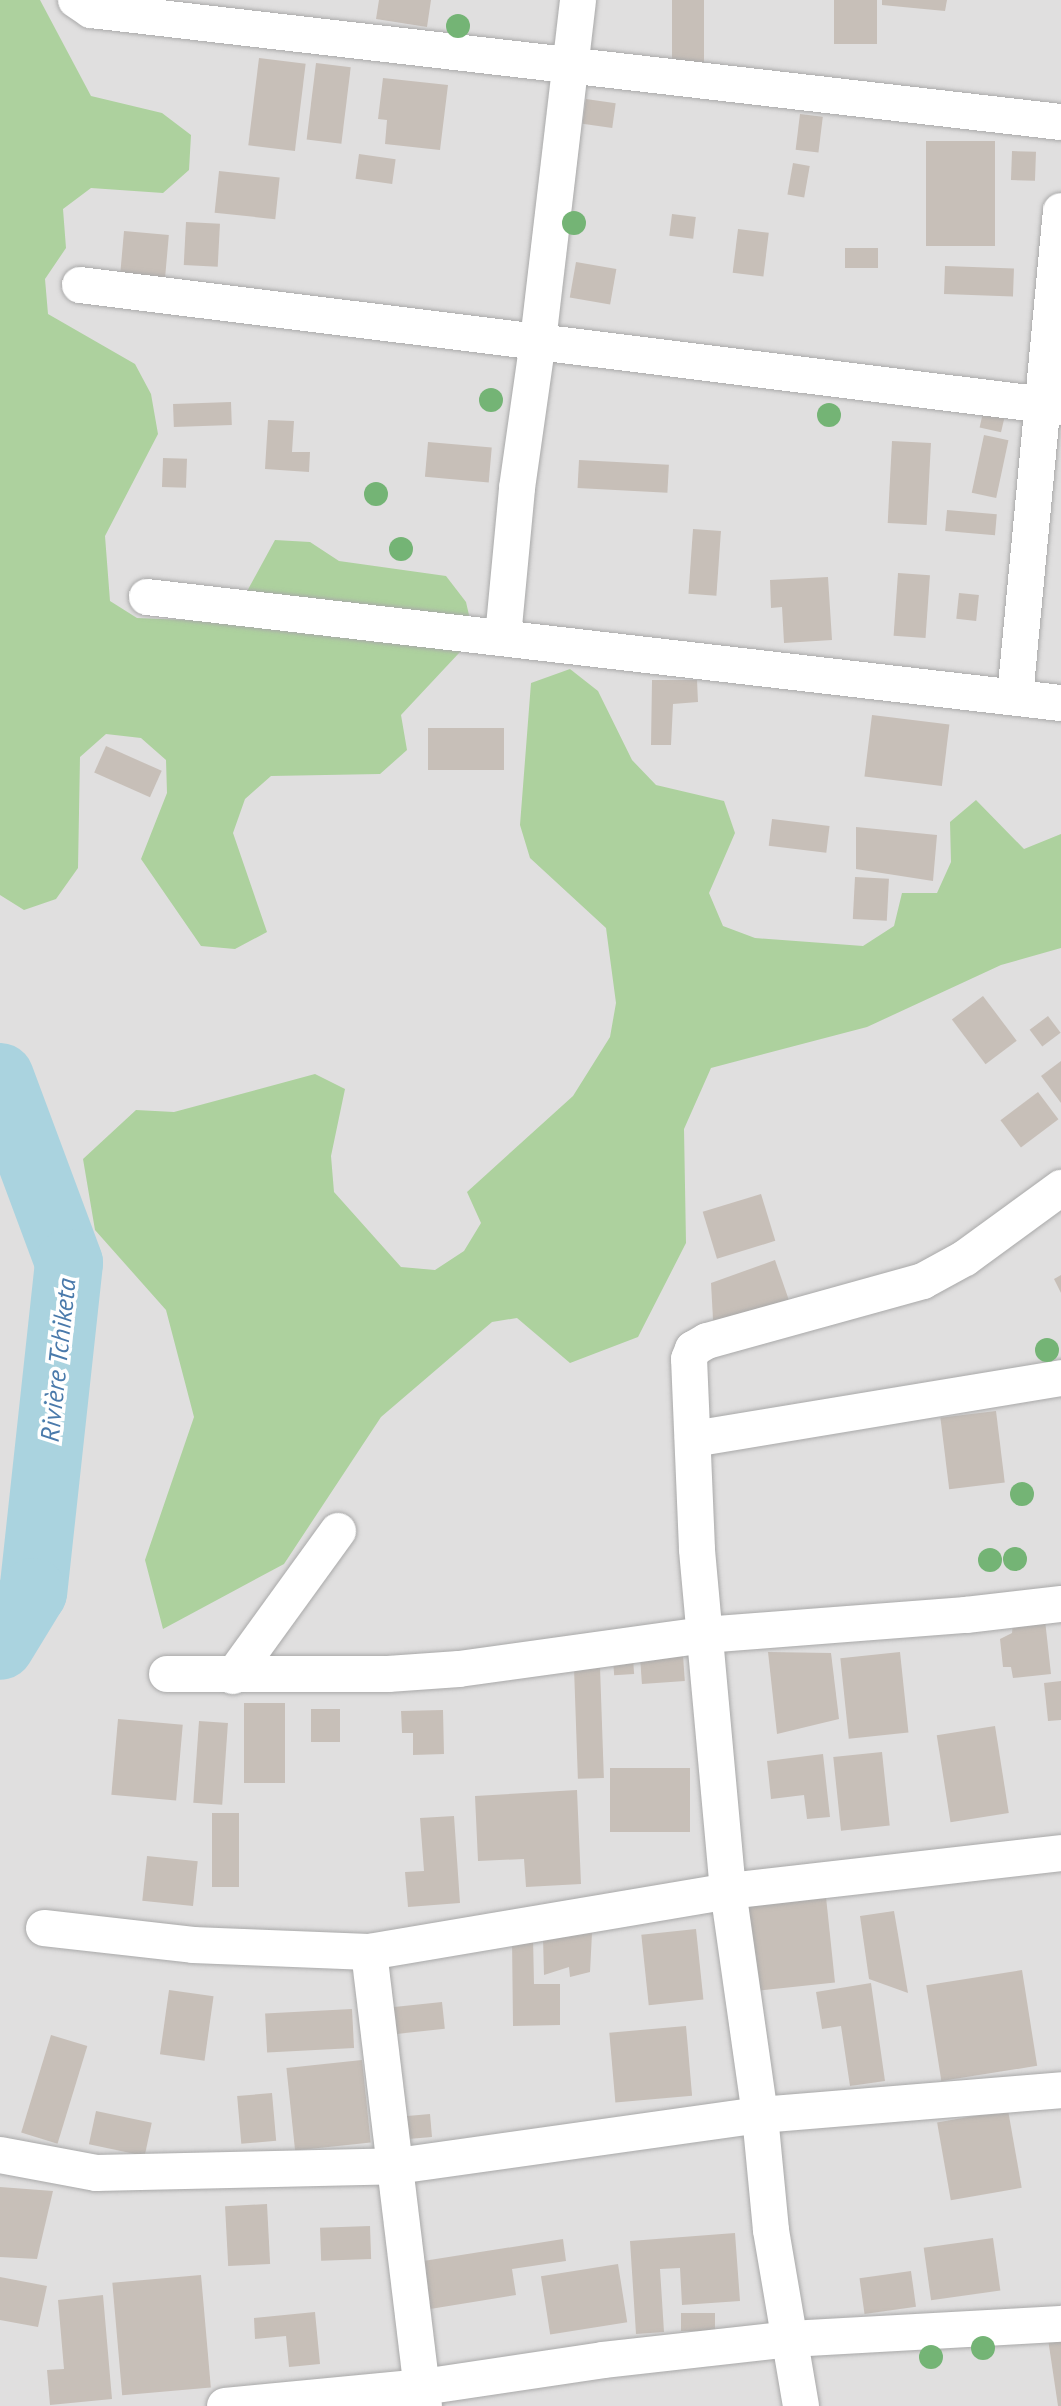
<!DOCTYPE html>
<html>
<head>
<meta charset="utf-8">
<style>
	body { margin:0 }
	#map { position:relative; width:1061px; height:2406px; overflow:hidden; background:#f2efe9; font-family:"PT Sans",sans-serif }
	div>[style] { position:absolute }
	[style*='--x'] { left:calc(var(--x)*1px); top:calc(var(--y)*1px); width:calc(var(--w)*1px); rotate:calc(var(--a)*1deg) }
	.residential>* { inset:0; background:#e0dfdf; transform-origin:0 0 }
	.forest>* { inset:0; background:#add19e }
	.river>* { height:68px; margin:-34px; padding:0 34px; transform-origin:34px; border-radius:34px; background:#aad3df }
	.building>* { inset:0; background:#c7bfb8; transform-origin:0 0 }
	.roads { filter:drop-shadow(0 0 2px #a9a9a9) drop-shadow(0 0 2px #a9a9a9) }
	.minor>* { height:36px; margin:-18px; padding:0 18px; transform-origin:18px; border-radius:18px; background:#fff }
	.trees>* { width:24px; height:24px; margin:-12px; border-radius:50%; background:#74b475 }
	span { translate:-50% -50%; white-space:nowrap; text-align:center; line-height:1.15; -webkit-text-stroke:7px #fff; paint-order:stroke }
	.water-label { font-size:26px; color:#4a7aab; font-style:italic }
</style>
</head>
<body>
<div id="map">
	<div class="residential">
		<i style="left:0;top:0;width:1061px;height:2406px"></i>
	</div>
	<div class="forest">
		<i style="clip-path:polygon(0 0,40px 0,91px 96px,162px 113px,191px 135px,189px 170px,163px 193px,91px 188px,63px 209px,66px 248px,45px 279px,48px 314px,135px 364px,151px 394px,158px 434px,105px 536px,110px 601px,137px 618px,211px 621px,239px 606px,275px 540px,310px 542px,339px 561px,446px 576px,466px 602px,474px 637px,401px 715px,407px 750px,380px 774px,271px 776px,245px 799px,233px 833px,267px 932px,235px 949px,201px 946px,141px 859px,167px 793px,166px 760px,141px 738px,106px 734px,80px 757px,78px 868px,56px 899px,24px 910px,0 895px)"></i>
		<i style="clip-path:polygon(570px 669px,598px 691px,632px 760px,656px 785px,724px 801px,735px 833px,709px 893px,723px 926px,755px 938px,863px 946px,894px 926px,902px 893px,937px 893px,951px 862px,950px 822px,976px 800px,1024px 849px,1061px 834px,1061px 948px,1001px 965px,867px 1027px,711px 1068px,684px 1129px,686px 1243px,638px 1337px,570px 1363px,517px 1318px,492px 1322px,381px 1417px,284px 1564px,163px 1629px,145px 1560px,194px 1417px,166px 1310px,95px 1230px,83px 1159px,136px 1110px,174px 1112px,315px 1074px,345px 1089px,331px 1156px,334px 1192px,401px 1267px,435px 1270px,464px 1251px,481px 1223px,467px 1192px,573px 1096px,610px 1037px,616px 1003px,606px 928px,530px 858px,520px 825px,531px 683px)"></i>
	</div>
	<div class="river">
		<i style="--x:0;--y:1077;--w:198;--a:69.6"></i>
		<i style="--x:69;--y:1263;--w:331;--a:96.2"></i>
		<i style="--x:33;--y:1592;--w:63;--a:121.4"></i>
	</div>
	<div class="building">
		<i style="clip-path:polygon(379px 0,431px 0,427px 27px,376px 19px)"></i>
		<i style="left:672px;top:0;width:32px;height:62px"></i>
		<i style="left:834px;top:0;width:43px;height:44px"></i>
		<i style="clip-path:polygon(882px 0,947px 0,945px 11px,882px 5px)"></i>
		<i style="left:259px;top:58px;width:47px;height:88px;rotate:7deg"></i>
		<i style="left:316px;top:63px;width:35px;height:77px;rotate:7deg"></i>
		<i style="clip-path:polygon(383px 78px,448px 85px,440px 150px,385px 144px,387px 120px,378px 119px)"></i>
		<i style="left:586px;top:99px;width:30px;height:25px;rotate:8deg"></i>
		<i style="left:800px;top:114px;width:23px;height:36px;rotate:7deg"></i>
		<i style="left:995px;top:141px;width:105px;height:69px;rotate:90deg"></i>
		<i style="left:1012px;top:151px;width:24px;height:29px;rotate:2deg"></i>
		<i style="left:359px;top:154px;width:37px;height:25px;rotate:8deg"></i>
		<i style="left:793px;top:163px;width:17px;height:32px;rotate:10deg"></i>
		<i style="left:219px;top:171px;width:61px;height:42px;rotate:6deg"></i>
		<i style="left:672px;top:214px;width:24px;height:22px;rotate:7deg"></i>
		<i style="left:186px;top:222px;width:34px;height:43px;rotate:3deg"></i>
		<i style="left:738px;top:229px;width:31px;height:44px;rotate:7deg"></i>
		<i style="left:124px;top:231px;width:45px;height:52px;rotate:5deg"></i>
		<i style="left:845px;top:248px;width:33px;height:20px"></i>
		<i style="left:576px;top:262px;width:41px;height:36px;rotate:10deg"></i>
		<i style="left:945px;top:266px;width:69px;height:28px;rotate:2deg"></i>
		<i style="left:231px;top:402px;width:23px;height:58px;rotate:88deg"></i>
		<i style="left:985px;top:404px;width:22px;height:24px;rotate:13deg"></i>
		<i style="clip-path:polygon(268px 420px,294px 421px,292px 452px,310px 452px,309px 472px,265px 469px)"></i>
		<i style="left:984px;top:435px;width:25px;height:59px;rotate:12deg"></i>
		<i style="left:892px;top:441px;width:39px;height:82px;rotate:3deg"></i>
		<i style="left:428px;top:442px;width:64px;height:35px;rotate:5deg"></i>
		<i style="left:163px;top:458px;width:24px;height:29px;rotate:2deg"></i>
		<i style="left:579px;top:460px;width:90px;height:28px;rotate:3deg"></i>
		<i style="left:947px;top:510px;width:50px;height:21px;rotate:5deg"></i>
		<i style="left:693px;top:529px;width:28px;height:65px;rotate:4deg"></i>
		<i style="left:898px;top:573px;width:32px;height:63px;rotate:4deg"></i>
		<i style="clip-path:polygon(828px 577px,832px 640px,784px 643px,782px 607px,771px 608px,770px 580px)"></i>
		<i style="left:959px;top:593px;width:20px;height:26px;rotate:6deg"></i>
		<i style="clip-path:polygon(652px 680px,697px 680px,698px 702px,673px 704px,671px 745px,651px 745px)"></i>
		<i style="left:872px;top:715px;width:78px;height:62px;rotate:7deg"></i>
		<i style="left:504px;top:728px;width:42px;height:76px;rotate:90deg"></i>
		<i style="left:106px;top:746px;width:61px;height:29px;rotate:24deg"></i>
		<i style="left:772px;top:819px;width:58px;height:27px;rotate:7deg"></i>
		<i style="clip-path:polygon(856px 827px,937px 835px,933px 881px,856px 869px)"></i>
		<i style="left:855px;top:877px;width:34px;height:42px;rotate:3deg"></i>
		<i style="left:983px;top:996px;width:56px;height:39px;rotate:53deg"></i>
		<i style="left:1048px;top:1016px;width:21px;height:23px;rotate:53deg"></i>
		<i style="clip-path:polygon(1061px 1061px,1061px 1103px,1041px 1076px)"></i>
		<i style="left:1038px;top:1092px;width:34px;height:47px;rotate:53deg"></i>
		<i style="left:761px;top:1194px;width:49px;height:61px;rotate:73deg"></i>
		<i style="clip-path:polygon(775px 1260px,792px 1309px,714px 1337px,711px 1283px)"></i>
		<i style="clip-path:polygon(1061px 1275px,1061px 1293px,1054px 1279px)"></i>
		<i style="left:996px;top:1411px;width:72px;height:56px;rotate:83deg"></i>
		<i style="clip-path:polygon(1045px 1620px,1051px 1674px,1013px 1678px,1011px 1667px,1003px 1667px,1000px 1639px,1012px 1633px,1013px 1624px)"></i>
		<i style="clip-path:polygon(768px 1652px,831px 1653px,839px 1719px,777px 1734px)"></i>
		<i style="left:900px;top:1652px;width:81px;height:60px;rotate:84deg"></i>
		<i style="left:683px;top:1655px;width:26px;height:43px;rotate:86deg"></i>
		<i style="left:633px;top:1658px;width:16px;height:20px;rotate:86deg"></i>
		<i style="left:600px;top:1667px;width:111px;height:26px;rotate:88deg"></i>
		<i style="clip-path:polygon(1061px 1681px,1061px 1720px,1048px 1721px,1044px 1683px)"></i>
		<i style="left:244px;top:1703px;width:41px;height:80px"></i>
		<i style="left:311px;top:1709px;width:29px;height:33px"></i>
		<i style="clip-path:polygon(443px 1710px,444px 1754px,413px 1755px,413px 1733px,402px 1733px,401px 1711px)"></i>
		<i style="left:118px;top:1719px;width:65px;height:76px;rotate:5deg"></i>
		<i style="left:199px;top:1721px;width:29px;height:82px;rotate:4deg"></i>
		<i style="left:995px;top:1726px;width:88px;height:59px;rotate:81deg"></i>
		<i style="left:882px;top:1752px;width:74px;height:49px;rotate:84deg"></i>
		<i style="clip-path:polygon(823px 1754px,830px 1817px,807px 1819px,804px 1795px,771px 1799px,767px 1761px)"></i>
		<i style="left:690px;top:1768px;width:64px;height:80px;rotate:90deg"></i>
		<i style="clip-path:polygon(577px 1790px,581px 1884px,526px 1887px,524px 1859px,478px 1861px,475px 1796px)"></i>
		<i style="left:212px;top:1813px;width:27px;height:74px"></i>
		<i style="clip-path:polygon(454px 1816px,460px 1903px,408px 1907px,405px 1872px,424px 1871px,420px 1818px)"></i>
		<i style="left:147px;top:1856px;width:51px;height:45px;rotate:6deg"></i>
		<i style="left:826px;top:1897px;width:86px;height:80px;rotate:84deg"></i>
		<i style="clip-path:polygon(894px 1911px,908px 1993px,869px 1979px,860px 1916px)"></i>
		<i style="left:696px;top:1929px;width:71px;height:55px;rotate:84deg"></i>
		<i style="clip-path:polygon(592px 1933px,590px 1972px,570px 1977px,569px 1967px,544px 1975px,543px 1938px)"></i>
		<i style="clip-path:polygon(533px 1937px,534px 1984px,560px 1984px,560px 2025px,513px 2026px,512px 1938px)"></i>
		<i style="left:1022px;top:1970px;width:97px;height:97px;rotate:81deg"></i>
		<i style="clip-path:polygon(871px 1983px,885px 2081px,850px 2086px,841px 2026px,822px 2029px,816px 1992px)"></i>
		<i style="left:169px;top:1990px;width:45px;height:65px;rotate:8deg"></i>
		<i style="left:442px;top:2002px;width:27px;height:53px;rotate:84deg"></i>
		<i style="left:352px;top:2009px;width:39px;height:87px;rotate:87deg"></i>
		<i style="left:686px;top:2026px;width:70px;height:77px;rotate:85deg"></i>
		<i style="left:51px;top:2035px;width:38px;height:102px;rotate:17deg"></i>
		<i style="left:362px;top:2060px;width:83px;height:76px;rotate:84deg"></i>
		<i style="left:272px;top:2093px;width:48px;height:35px;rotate:85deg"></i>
		<i style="left:1008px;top:2110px;width:79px;height:72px;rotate:80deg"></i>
		<i style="left:96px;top:2111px;width:57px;height:34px;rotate:12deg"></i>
		<i style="left:430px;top:2114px;width:23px;height:48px;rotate:85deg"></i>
		<i style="clip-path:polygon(0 2187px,53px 2191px,37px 2259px,0 2257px)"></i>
		<i style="left:267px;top:2204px;width:60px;height:42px;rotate:87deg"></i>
		<i style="left:370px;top:2226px;width:33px;height:50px;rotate:88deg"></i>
		<i style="clip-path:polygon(735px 2233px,740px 2301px,682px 2305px,680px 2268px,660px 2269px,664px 2332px,636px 2334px,630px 2241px)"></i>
		<i style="left:993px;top:2238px;width:53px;height:70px;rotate:82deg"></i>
		<i style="clip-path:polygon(563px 2239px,566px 2261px,512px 2269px,516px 2295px,424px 2310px,417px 2262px)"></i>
		<i style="left:618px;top:2264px;width:59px;height:78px;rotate:81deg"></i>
		<i style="left:911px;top:2271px;width:36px;height:52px;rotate:82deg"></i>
		<i style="left:201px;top:2275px;width:113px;height:89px;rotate:85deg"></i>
		<i style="clip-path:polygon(0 2277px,47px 2286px,38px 2327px,0 2320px)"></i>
		<i style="clip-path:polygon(103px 2295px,112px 2399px,50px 2405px,47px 2370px,64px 2369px,58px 2300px)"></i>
		<i style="clip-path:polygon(315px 2312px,320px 2364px,289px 2367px,286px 2336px,255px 2339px,254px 2318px)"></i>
		<i style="left:681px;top:2313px;width:34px;height:18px"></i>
		<i style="clip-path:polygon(1061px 2337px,1061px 2406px,1058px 2406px,1048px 2339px)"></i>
	</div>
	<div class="roads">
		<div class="minor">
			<i style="--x:76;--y:0;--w:18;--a:34"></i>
			<i style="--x:91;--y:10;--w:976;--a:6.59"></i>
			<i style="--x:80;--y:285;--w:989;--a:7.09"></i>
			<i style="--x:147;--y:597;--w:920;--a:6.62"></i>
			<i style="--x:503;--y:637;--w:150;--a:-84.6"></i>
			<i style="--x:517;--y:488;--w:148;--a:-81.9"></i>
			<i style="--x:538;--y:341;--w:343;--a:-83.3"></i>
			<i style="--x:1015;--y:697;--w:488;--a:-84.6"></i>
			<i style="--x:693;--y:1439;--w:373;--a:-9.4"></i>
			<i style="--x:167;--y:1674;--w:221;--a:0"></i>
			<i style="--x:388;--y:1674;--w:71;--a:-4"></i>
			<i style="--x:459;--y:1669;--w:247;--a:-7.9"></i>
			<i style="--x:704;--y:1635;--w:263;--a:-4.4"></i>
			<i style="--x:966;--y:1615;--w:96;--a:-6.6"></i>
			<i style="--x:233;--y:1676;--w:179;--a:-54.1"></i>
			<i style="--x:44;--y:1928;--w:150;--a:6.5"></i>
			<i style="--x:193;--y:1945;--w:176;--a:2.3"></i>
			<i style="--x:369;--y:1952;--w:364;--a:-9.6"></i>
			<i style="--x:728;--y:1891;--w:335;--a:-6.5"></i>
			<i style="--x:369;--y:1952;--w:457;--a:83.1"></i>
			<i style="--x:0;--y:2155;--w:98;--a:10.6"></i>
			<i style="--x:96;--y:2173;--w:301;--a:-1.3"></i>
			<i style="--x:397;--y:2166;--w:367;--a:-8"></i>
			<i style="--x:760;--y:2115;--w:302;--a:-4.7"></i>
			<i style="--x:225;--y:2406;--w:199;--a:-5.5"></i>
			<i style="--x:423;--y:2387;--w:182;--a:-8.5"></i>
			<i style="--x:603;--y:2360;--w:188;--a:-6.4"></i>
			<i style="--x:790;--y:2339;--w:271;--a:-3.2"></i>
			<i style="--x:801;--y:2406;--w:179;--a:-99.7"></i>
			<i style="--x:771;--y:2230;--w:116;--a:-95.5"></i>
			<i style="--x:760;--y:2115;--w:226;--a:-98.1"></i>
			<i style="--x:728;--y:1891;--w:343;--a:-95.2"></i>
			<i style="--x:697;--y:1549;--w:190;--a:-92.4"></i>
			<i style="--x:689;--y:1359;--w:11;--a:-68"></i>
			<i style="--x:693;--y:1349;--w:16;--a:-30"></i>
			<i style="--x:707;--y:1341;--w:224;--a:-15.5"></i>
			<i style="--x:923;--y:1281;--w:48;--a:-28.7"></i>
			<i style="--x:965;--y:1258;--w:119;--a:-36.1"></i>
		</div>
	</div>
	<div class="trees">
		<i style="left:458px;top:26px"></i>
		<i style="left:574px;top:223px"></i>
		<i style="left:491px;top:400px"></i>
		<i style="left:829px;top:415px"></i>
		<i style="left:376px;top:494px"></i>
		<i style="left:401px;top:549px"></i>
		<i style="left:1047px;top:1350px"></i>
		<i style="left:1022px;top:1494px"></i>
		<i style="left:1015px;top:1559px"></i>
		<i style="left:990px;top:1560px"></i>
		<i style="left:983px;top:2348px"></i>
		<i style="left:931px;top:2357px"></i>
	</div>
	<div class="water-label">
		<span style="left:58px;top:1360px;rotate:-84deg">Rivière Tchiketa</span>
	</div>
</div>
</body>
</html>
